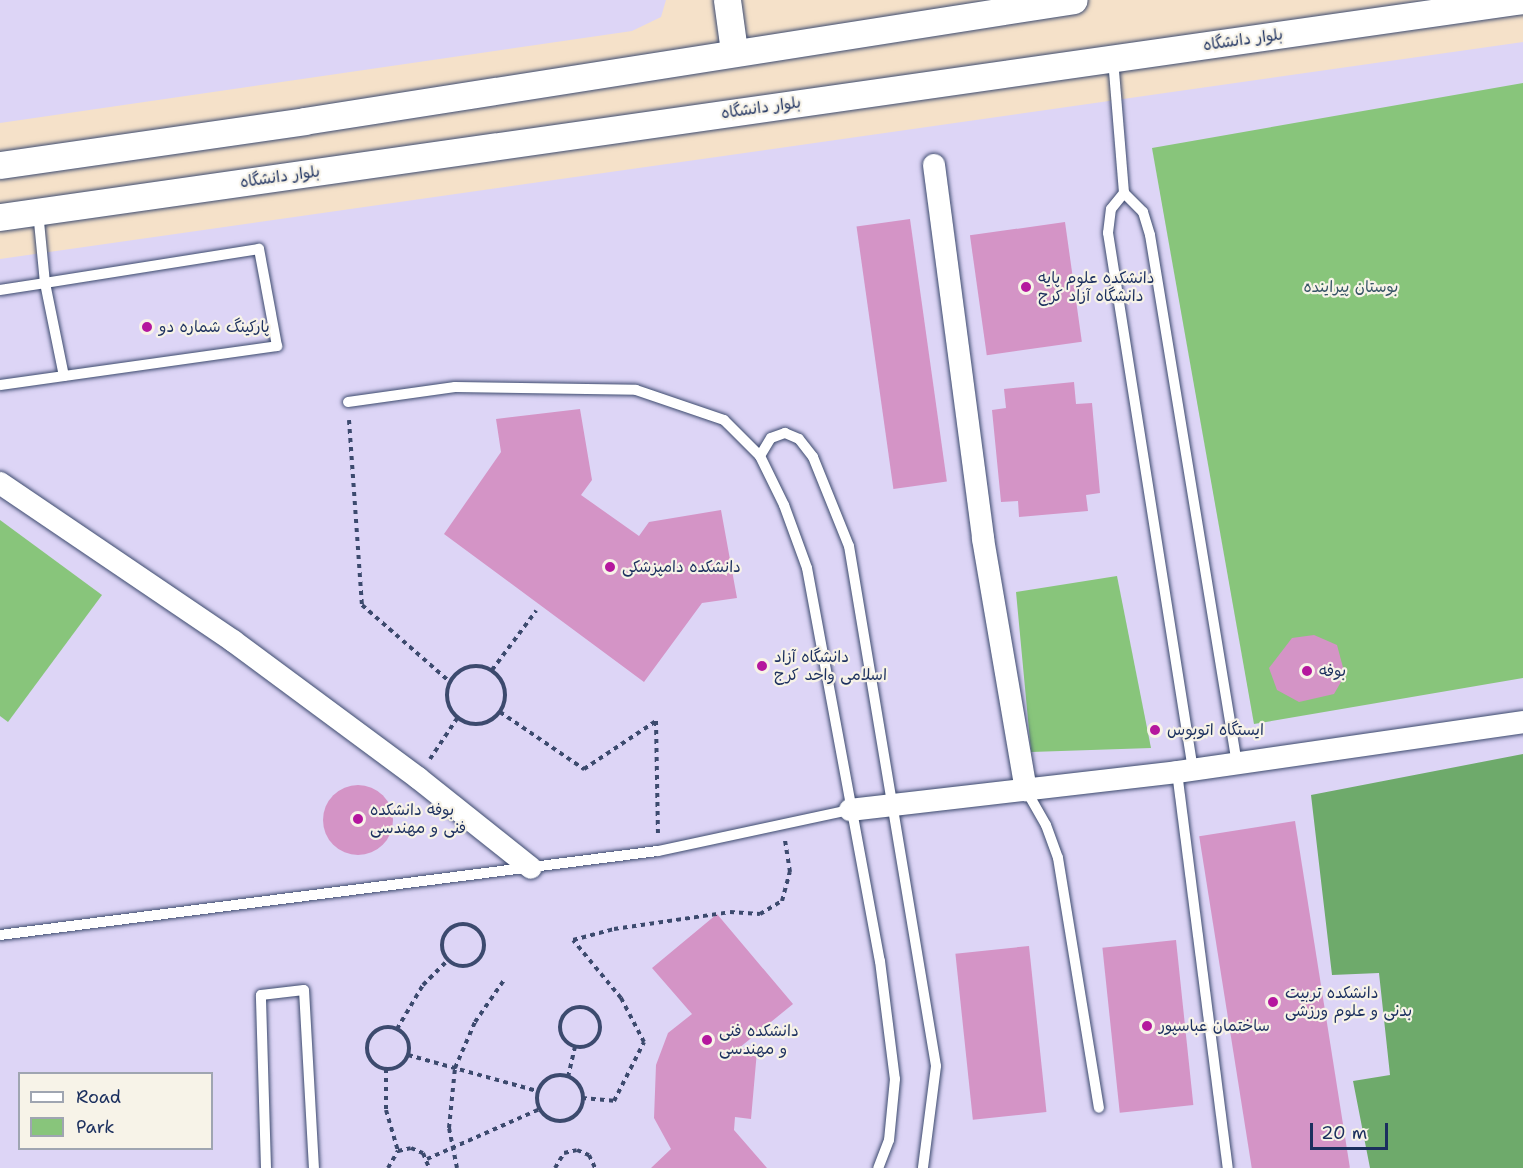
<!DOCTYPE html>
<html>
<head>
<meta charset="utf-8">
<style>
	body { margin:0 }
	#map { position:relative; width:1523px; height:1168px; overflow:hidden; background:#f5e1c9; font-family:"Shantell Sans","Playpen Sans Arabic",sans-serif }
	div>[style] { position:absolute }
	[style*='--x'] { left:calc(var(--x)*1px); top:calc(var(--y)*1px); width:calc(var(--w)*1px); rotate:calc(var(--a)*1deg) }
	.built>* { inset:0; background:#ddd5f6 }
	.green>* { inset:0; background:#88c57b }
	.forest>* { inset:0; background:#6eaa6b }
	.building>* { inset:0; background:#d494c6; transform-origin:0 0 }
	.round { border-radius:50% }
	.path>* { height:4px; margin-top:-2px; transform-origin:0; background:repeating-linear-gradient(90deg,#3c4a6e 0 4.5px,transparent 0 9px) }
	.path>.ring { margin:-2px; padding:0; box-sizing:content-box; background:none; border:4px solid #3c4a6e; border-radius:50% }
	.roads { filter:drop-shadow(0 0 2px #3c4a6e) drop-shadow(0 0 2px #3c4a6e) }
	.service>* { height:10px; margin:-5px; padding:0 5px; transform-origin:5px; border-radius:5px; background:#fff }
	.minor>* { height:22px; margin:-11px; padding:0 11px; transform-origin:11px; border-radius:11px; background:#fff }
	.tertiary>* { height:27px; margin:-13.5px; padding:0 13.5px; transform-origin:13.5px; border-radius:13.5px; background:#fff }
	.dots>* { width:16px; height:16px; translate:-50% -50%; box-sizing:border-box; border:3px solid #f7f3e8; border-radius:50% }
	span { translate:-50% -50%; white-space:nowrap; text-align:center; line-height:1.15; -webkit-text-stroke:4.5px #f7f3e8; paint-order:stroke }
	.street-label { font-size:16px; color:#1b2f5e }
	.poi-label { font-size:16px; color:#1b2f5e }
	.left { translate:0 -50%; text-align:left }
	.park-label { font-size:16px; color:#365465 }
	.legend { position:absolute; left:18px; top:1072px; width:195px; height:78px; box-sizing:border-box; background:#f7f3e8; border:2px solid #9fa5b1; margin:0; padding:8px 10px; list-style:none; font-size:18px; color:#1b2f5e }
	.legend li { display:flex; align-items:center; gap:12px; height:30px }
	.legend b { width:30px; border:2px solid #9fa5b1 }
	.scale { position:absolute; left:1310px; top:1123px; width:78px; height:27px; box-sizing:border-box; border:3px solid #1b2f5e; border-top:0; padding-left:8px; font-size:18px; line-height:21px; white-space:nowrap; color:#1b2f5e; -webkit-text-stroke:4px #f7f3e8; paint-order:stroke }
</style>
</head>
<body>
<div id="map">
	<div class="built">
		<i style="clip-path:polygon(0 0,666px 0,661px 17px,632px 31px,0 123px)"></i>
		<i style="clip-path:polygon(evenodd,1523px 42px,1523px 1168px,0 1168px,0 259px,1523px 42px,20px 1074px,212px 1074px,212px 1148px,20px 1148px,20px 1074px)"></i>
	</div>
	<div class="green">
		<i style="clip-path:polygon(1523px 83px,1523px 678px,1254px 724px,1152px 148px)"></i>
		<i style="clip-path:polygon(0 520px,102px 595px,8px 722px,0 716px)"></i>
		<i style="clip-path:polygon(1117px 576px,1151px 748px,1031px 752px,1016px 592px)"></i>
	</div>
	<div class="forest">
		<i style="clip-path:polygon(1523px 754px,1523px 1168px,1370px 1168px,1353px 1081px,1390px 1075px,1379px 973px,1332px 975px,1311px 795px)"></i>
	</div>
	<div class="building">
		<i style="left:910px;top:219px;width:265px;height:54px;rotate:82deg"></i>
		<i style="left:1065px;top:222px;width:121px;height:96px;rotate:82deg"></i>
		<i style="clip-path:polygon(1074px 382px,1076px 404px,1092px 403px,1100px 493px,1086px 495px,1088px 511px,1019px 517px,1018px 501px,1001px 502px,992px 410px,1006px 408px,1004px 389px)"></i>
		<i style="clip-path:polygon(580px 409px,592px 480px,581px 495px,639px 536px,649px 522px,721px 510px,737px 598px,702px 603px,644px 682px,444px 534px,501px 452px,496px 419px)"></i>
		<i style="clip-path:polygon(1314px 635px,1337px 645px,1345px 675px,1334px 694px,1299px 702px,1277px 690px,1269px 668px,1292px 638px)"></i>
		<i class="round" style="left:323px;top:785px;width:70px;height:70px"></i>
		<i style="left:1295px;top:821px;width:351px;height:97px;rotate:81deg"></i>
		<i style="clip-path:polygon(717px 914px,793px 1004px,739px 1048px,757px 1051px,751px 1119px,735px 1117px,734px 1130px,767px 1168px,651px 1168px,671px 1149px,654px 1118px,656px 1065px,668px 1033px,692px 1014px,652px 968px)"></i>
		<i style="left:1176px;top:940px;width:166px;height:74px;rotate:84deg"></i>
		<i style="left:1029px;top:946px;width:167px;height:74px;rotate:84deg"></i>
	</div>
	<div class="path">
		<i style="--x:349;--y:420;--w:185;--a:86"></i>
		<i style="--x:362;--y:605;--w:117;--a:41.2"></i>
		<i class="ring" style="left:447px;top:666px;width:54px;height:54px"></i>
		<i style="--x:492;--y:670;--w:74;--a:-53.3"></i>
		<i style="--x:500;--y:712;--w:102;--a:34.2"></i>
		<i style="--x:584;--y:769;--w:87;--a:-33.7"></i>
		<i style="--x:656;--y:721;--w:112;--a:89"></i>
		<i style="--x:430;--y:759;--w:50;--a:-56.3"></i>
		<i class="ring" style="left:442px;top:924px;width:38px;height:38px"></i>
		<i class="ring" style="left:560px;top:1007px;width:36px;height:36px"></i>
		<i class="ring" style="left:367px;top:1027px;width:38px;height:38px"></i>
		<i style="--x:397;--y:1029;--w:51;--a:-59.4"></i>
		<i style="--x:423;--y:985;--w:35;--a:-45"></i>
		<i style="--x:408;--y:1055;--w:134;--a:15.6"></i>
		<i style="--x:386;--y:1069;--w:41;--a:90"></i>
		<i style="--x:386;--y:1110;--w:43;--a:73.7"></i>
		<i class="ring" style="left:537px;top:1075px;width:42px;height:42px"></i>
		<i style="--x:568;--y:1077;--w:32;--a:-77"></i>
		<i style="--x:582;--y:1098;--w:32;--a:5"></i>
		<i style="--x:614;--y:1101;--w:66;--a:-63"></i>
		<i style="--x:644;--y:1042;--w:50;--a:-117.6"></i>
		<i style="--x:621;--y:998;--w:75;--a:-129.6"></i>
		<i style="--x:573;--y:940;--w:42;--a:-15"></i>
		<i style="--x:614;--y:929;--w:117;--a:-8.3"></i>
		<i style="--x:730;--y:912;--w:30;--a:4"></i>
		<i style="--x:760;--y:914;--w:26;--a:-31"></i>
		<i style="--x:782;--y:901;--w:30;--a:-75"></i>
		<i style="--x:790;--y:872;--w:32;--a:-99"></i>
		<i style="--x:427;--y:1159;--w:124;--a:-23.9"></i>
		<i style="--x:388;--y:1168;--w:20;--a:-60"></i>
		<i style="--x:398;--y:1151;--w:13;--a:-13"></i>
		<i style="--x:411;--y:1148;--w:13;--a:23"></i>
		<i style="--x:423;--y:1153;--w:16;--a:68"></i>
		<i style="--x:457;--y:1168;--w:41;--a:-101.3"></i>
		<i style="--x:449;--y:1128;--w:60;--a:-84.3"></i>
		<i style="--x:455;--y:1068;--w:50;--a:-66.5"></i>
		<i style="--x:475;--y:1022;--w:51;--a:-55.4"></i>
		<i style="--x:555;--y:1168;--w:17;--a:-59"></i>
		<i style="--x:564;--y:1153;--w:13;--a:-13"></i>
		<i style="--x:577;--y:1150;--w:13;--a:23"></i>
		<i style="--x:589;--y:1155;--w:14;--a:65"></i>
	</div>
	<div class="roads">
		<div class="service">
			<i style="--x:1113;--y:59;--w:134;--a:85.3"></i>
			<i style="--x:0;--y:290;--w:46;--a:-8.8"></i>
			<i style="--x:45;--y:283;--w:95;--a:78.5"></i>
			<i style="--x:0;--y:385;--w:280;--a:-8"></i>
			<i style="--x:277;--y:346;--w:99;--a:-100.5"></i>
			<i style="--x:259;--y:249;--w:217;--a:171"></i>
			<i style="--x:45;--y:283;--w:71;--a:-95.6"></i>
			<i style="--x:348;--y:402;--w:108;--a:-8"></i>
			<i style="--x:455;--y:387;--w:181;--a:0.9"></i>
			<i style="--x:636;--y:390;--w:93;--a:18.8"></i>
			<i style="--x:724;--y:420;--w:51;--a:45"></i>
			<i style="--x:760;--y:456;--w:55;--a:63.9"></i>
			<i style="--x:784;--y:505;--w:67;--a:69.9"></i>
			<i style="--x:807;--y:568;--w:400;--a:79.5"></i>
			<i style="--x:880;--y:961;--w:119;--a:82.8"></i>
			<i style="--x:895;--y:1079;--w:61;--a:95.6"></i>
			<i style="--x:889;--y:1140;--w:30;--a:111"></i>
			<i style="--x:760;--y:456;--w:21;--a:-59"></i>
			<i style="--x:771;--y:438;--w:15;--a:-20"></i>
			<i style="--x:785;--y:433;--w:15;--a:23"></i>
			<i style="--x:799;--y:439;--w:23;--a:52"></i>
			<i style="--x:813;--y:457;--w:96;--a:68"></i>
			<i style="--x:849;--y:546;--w:527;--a:80.5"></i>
			<i style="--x:936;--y:1066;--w:103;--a:97.3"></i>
			<i style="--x:1193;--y:770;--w:544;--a:-98.99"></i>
			<i style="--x:1108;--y:233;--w:24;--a:-83"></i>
			<i style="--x:1111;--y:209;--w:21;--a:-51"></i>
			<i style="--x:1124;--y:193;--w:27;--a:45"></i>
			<i style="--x:1143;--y:212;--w:24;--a:73"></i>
			<i style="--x:1150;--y:235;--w:536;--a:80.66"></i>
			<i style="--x:1177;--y:772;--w:399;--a:82.7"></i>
			<i style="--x:1026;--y:790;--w:40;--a:60.3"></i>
			<i style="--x:1046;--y:825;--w:35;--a:70"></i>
			<i style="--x:1058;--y:858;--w:253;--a:80.7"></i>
			<i style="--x:0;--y:935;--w:663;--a:-7.28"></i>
			<i style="--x:658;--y:851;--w:196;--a:-12.1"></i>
			<i style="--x:266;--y:1168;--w:173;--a:-91.7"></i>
			<i style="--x:261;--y:995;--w:43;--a:-6.6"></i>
			<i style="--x:304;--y:990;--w:178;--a:86.8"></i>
		</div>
		<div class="minor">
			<i style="--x:934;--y:165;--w:377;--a:82.5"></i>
			<i style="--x:983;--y:539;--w:255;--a:80.3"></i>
			<i style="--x:0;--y:483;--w:282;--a:34.1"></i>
			<i style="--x:233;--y:641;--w:230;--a:36.5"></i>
			<i style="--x:418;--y:778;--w:144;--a:38.5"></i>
			<i style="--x:850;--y:810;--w:329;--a:-6.6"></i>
			<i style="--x:1177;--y:772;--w:350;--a:-8.2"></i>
		</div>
		<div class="tertiary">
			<i style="--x:727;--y:0;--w:51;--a:82.2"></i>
			<i style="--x:0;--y:165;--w:307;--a:-8.2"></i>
			<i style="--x:304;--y:121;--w:779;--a:-8.93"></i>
			<i style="--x:0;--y:217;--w:1538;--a:-8.11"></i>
		</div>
	</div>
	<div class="dots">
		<i style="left:1026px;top:287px;background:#b5179e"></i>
		<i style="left:147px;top:327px;background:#b5179e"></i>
		<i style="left:610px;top:567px;background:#b5179e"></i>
		<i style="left:762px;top:666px;background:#b5179e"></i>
		<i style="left:1307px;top:671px;background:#b5179e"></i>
		<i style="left:1155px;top:730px;background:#b5179e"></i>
		<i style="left:358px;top:819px;background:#b5179e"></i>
		<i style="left:1273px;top:1002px;background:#b5179e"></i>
		<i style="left:1147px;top:1026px;background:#b5179e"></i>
		<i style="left:707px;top:1040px;background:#b5179e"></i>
	</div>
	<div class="street-label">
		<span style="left:1243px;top:40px;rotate:-8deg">بلوار دانشگاه</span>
		<span style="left:761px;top:108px;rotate:-8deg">بلوار دانشگاه</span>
		<span style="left:280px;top:177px;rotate:-8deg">بلوار دانشگاه</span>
	</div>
	<div class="poi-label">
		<span class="left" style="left:1038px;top:287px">دانشکده علوم پایه<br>دانشگاه آزاد کرج</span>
		<span class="left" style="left:159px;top:327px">پارکینگ شماره دو</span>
		<span class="left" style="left:622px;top:567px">دانشکده دامپزشکی</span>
		<span class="left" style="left:774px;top:666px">دانشگاه آزاد<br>اسلامی واحد کرج</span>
		<span class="left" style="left:1319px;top:671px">بوفه</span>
		<span class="left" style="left:1167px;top:730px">ایستگاه اتوبوس</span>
		<span class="left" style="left:370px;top:819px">بوفه دانشکده<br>فنی و مهندسی</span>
		<span class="left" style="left:1285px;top:1002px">دانشکده تربیت<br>بدنی و علوم ورزشی</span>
		<span class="left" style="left:1159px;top:1026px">ساختمان عباسپور</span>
		<span class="left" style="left:719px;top:1040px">دانشکده فنی<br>و مهندسی</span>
	</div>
	<div class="park-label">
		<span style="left:1351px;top:287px">بوستان پیراینده</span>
	</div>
	<ul class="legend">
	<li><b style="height:8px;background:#fff"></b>Road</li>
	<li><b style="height:16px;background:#88c57b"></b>Park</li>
	</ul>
	<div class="scale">20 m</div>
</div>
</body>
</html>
